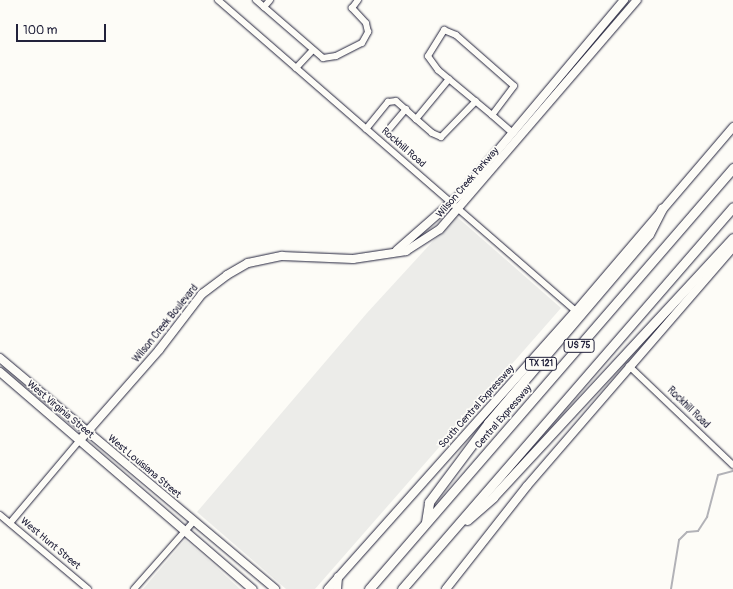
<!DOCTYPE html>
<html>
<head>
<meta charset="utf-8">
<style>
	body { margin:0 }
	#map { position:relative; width:733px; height:589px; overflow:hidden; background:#fdfcf7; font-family:Pangolin,sans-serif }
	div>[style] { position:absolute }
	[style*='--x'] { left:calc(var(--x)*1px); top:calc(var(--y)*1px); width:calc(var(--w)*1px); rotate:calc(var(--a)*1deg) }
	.built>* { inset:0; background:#ecece9 }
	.stream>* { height:2px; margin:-1px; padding:0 1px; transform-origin:1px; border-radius:1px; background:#b2b2b7 }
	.roads { filter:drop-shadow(0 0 1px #22223b) drop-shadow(0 0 1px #22223b) }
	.minor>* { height:6px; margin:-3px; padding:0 3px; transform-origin:3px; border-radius:3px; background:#fdfcf7 }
	.major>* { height:8px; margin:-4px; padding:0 4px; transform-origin:4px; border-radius:4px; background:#fdfcf7 }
	.highway>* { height:9px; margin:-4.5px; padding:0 4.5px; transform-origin:4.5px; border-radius:4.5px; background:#fdfcf7 }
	span { translate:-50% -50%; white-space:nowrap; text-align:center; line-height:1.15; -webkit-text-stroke:3.5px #fdfcf7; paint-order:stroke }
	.shield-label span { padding:1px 3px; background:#fdfcf7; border:1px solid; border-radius:3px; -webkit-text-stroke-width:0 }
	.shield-label { font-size:9px; color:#22223b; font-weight:700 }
	.street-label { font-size:10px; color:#22223b }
	.scale { position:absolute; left:16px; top:24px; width:90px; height:18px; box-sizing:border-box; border:2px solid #22223b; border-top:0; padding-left:5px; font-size:12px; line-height:14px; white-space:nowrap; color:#22223b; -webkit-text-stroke:3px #fdfcf7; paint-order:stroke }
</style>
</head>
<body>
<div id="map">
	<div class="built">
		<i style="clip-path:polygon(456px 216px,561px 308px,315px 589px,286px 589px,197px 512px,367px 313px)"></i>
		<i style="clip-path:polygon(185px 540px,213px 564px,240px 589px,143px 589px)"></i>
	</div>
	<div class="stream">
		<i style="--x:671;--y:589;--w:50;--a:-80.7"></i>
		<i style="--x:679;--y:540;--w:11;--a:-45"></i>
		<i style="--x:687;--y:532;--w:11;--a:-5"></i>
		<i style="--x:698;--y:531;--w:17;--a:-57"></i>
		<i style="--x:707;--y:517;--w:43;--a:-75.3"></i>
		<i style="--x:718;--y:475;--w:16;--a:-15"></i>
	</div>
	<div class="roads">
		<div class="minor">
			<i style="--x:218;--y:0;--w:474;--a:41"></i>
			<i style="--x:256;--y:0;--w:11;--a:41"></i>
			<i style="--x:270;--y:0;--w:9;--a:131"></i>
			<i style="--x:264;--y:7;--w:78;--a:40.8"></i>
			<i style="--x:323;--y:58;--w:13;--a:-9"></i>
			<i style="--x:336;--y:56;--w:29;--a:-27"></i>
			<i style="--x:362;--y:43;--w:13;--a:-61"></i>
			<i style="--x:368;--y:32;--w:9;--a:-103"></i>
			<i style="--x:366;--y:23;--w:21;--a:-133"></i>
			<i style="--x:352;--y:8;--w:10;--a:-53"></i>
			<i style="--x:296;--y:68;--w:23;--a:-47"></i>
			<i style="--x:449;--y:79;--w:52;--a:129.5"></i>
			<i style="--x:416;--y:119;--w:21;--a:41"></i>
			<i style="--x:432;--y:133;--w:10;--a:24"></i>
			<i style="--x:441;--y:137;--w:50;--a:-45.8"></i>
			<i style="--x:492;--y:115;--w:70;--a:-140.2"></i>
			<i style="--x:438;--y:70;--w:17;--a:-126"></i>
			<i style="--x:428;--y:56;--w:31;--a:-58"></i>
			<i style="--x:444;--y:30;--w:13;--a:23"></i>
			<i style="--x:456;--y:35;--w:77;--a:41.3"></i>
			<i style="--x:514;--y:86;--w:36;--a:127"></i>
			<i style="--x:492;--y:115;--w:28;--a:41"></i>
			<i style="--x:390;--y:128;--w:25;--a:-50"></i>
			<i style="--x:366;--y:129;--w:35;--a:-51"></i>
			<i style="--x:388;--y:102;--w:8;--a:-7"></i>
			<i style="--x:396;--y:101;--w:27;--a:42"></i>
			<i style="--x:629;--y:366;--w:144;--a:43.6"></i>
			<i style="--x:0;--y:515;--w:115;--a:40.1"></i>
			<i style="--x:10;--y:523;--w:109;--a:-49.9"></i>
			<i style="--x:134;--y:589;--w:89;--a:-48.6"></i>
		</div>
		<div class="major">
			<i style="--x:397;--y:250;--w:86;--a:-41.2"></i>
			<i style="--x:462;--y:193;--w:252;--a:-50"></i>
			<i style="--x:0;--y:358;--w:359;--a:40"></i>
			<i style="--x:0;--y:372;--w:333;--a:40.7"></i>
			<i style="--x:80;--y:440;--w:120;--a:-48.7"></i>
			<i style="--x:159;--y:350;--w:71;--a:-52.5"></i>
			<i style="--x:202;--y:294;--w:31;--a:-37"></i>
			<i style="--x:227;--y:275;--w:24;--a:-30"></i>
			<i style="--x:248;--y:263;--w:35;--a:-12"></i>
			<i style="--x:282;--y:256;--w:71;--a:2.4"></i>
			<i style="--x:353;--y:259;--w:54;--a:-8.6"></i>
			<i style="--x:406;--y:251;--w:40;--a:-32.9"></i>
			<i style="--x:440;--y:229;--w:302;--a:-49.3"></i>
			<i style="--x:328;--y:589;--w:373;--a:-48.3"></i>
			<i style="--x:576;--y:311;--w:242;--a:-49.5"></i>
			<i style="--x:337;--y:589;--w:12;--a:-85"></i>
			<i style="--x:446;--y:589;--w:131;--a:-51.8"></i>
			<i style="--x:527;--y:486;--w:316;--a:-49.2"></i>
		</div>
		<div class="highway">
			<i style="--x:467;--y:520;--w:35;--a:-41"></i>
			<i style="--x:493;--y:497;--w:353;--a:-47.2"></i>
			<i style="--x:426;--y:522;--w:20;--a:-81"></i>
			<i style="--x:429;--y:502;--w:99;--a:-53.2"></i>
			<i style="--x:488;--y:423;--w:248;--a:-49.6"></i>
			<i style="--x:649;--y:234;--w:29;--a:-63"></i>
			<i style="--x:369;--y:589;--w:557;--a:-49.15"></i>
			<i style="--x:402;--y:589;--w:505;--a:-49.09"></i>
		</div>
	</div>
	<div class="shield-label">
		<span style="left:579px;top:346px">US 75</span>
		<span style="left:541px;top:364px">TX 121</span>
	</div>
	<div class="street-label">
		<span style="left:403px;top:148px;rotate:41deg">Rockhill Road</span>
		<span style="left:468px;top:183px;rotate:-49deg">Wilson Creek Parkway</span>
		<span style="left:166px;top:324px;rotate:-51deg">Wilson Creek Boulevard</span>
		<span style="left:477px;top:407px;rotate:-48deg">South Central Expressway</span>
		<span style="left:688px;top:408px;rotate:44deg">Rockhill Road</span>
		<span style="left:60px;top:410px;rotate:40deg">West Virginia Street</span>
		<span style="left:504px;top:417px;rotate:-49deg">Central Expressway</span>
		<span style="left:144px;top:467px;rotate:40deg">West Louisiana Street</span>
		<span style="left:50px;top:544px;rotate:40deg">West Hunt Street</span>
	</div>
	<div class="scale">100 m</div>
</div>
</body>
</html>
